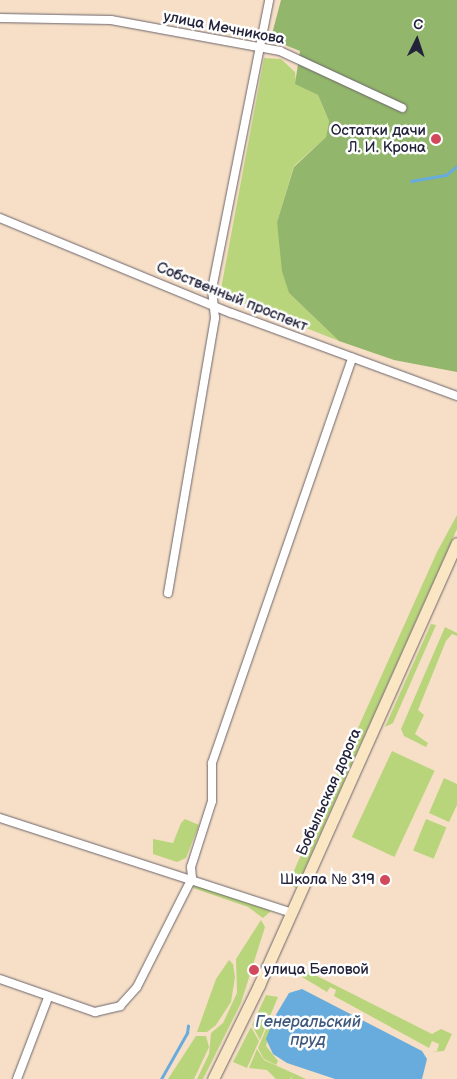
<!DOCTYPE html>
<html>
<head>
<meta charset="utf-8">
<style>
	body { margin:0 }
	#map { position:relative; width:457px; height:1079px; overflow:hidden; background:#f6dfc6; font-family:"Balsamiq Sans",sans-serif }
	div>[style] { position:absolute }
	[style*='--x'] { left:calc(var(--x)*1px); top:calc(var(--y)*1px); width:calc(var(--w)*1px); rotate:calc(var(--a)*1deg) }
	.green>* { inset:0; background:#b9d57b; transform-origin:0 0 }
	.forest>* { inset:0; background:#92b66b }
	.water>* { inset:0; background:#68acdd }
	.stream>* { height:2.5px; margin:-1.25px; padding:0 1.25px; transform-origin:1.25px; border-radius:1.25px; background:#68acdd }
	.roads { filter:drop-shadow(0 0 1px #6c646c) drop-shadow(0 0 1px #6c646c) }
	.street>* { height:8px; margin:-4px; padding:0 4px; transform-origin:4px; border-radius:4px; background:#fff }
	.secondary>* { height:11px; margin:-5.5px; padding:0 5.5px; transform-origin:5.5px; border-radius:5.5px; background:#fbe6c4 }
	.dots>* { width:14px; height:14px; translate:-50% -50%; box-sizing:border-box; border:2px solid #fff; border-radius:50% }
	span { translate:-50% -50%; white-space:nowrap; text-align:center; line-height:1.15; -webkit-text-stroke:5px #fff; paint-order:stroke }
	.street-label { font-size:15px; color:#22223b }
	.poi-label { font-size:15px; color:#22223b }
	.right { translate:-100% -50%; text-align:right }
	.left { translate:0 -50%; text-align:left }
	.water-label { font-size:16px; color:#3e597c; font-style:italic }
	.north { position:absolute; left:392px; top:15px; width:50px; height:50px; -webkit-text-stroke:4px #fff; paint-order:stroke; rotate:4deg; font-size:14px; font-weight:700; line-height:20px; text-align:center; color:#22223b }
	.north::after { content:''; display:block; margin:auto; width:18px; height:22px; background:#22223b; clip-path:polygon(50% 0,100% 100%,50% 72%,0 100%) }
</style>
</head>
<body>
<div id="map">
	<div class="green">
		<i style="clip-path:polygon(264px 58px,281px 59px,295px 72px,296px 84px,318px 95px,329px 121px,326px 137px,294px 166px,277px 222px,289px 293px,339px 341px,220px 294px)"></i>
		<i style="clip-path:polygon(457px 515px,457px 529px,296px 888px,288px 884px,437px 552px)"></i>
		<i style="clip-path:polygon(431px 624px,436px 625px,393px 723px,385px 727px)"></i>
		<i style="clip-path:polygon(445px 627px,457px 633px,457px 636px,452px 634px,446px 641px,418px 710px,424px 715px,415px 734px,428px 743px,426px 747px,404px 736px,401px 729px)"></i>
		<i style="left:392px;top:751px;width:47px;height:95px;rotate:25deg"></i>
		<i style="clip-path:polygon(444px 778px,457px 784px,457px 805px,449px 822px,429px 813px)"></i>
		<i style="clip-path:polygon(185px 819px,199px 825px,186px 858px,177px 862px,153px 854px,153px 839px,173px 843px,181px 823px)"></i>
		<i style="left:426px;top:819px;width:22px;height:34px;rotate:22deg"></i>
		<i style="clip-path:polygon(195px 885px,248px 903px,271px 911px,263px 918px,248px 907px,193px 888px)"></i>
		<i style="clip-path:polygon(261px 920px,265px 927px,241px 1003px,203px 1079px,197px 1079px,209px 1054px,211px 1033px,223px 1023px,237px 993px,236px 959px)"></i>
		<i style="clip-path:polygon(229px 960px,233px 964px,235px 977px,231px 1002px,216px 1025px,207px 1032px,197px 1032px,216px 979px)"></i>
		<i style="clip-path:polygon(307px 971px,432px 1034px,441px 1029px,452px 1034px,444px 1051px,432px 1052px,437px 1051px,439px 1044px,432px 1041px,429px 1048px,334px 996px,336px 990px,330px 987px,327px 992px,302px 977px)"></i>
		<i style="clip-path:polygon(266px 995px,278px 997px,260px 1040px,252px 1025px)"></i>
		<i style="clip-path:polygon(270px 1020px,273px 1021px,266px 1046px,278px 1061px,276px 1065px,264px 1059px,258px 1048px)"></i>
		<i style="clip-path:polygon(251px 1027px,259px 1041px,247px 1068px,233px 1062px)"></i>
		<i style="clip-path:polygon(196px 1036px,206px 1036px,209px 1047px,194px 1079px,168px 1079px)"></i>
		<i style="clip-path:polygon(257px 1049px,264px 1060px,306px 1079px,291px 1079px,293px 1075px,290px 1079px,276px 1079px,267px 1070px,249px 1068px)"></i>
	</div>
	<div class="forest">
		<i style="clip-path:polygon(281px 0,457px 0,457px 372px,394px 360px,339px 341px,289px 293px,282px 271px,277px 222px,294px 167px,326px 137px,329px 121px,318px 95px,295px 84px,300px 51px,285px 45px,272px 34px)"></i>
	</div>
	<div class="water">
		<i style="clip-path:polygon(302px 989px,422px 1051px,427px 1059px,422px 1079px,335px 1079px,287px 1063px,273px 1054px,266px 1039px,274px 1018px,289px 993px)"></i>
	</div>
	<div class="stream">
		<i style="--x:411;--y:181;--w:36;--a:-10"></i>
		<i style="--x:446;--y:175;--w:14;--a:-39"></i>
		<i style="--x:161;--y:1079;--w:53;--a:-60.5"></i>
		<i style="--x:187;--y:1033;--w:7;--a:-82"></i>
	</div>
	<div class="roads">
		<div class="street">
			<i style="--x:0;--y:18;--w:111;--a:1"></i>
			<i style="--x:111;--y:20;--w:172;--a:10.4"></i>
			<i style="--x:280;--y:51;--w:135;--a:25"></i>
			<i style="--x:0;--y:218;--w:250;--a:22.4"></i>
			<i style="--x:231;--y:313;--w:241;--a:20.2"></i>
			<i style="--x:168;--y:593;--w:279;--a:-80.3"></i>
			<i style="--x:215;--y:318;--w:29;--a:-96"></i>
			<i style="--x:212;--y:289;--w:295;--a:-78.8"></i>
			<i style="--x:0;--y:818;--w:307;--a:18"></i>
			<i style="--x:0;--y:979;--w:101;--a:19.2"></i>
			<i style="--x:95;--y:1012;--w:26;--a:-13"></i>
			<i style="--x:120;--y:1006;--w:25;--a:-48"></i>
			<i style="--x:137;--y:987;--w:122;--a:-63.2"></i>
			<i style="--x:192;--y:878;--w:11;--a:-95"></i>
			<i style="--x:191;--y:867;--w:69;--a:-72.3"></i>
			<i style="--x:212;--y:801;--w:38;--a:-90"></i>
			<i style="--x:212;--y:763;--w:429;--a:-70.9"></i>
			<i style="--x:17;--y:1079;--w:87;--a:-69.1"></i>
		</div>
		<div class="secondary">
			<i style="--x:213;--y:1079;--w:105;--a:-63.9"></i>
			<i style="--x:259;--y:985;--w:484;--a:-65.9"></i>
		</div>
	</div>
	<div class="dots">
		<i style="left:436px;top:139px;background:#d1495b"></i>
		<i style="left:385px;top:880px;background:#d1495b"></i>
		<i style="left:254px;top:970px;background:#d1495b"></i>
	</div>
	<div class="street-label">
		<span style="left:224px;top:28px;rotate:11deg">улица Мечникова</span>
		<span style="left:232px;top:297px;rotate:22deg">Собственный проспект</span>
		<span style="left:329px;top:792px;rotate:-66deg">Бобыльская дорога</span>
	</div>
	<div class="poi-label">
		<span class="right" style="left:426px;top:139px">Остатки дачи<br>Л. И. Крона</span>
		<span class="right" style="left:375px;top:880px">Школа № 319</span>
		<span class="left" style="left:264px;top:970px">улица Беловой</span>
	</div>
	<div class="water-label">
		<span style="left:308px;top:1032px">Генеральский<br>пруд</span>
	</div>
	<div class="north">С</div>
</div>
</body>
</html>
